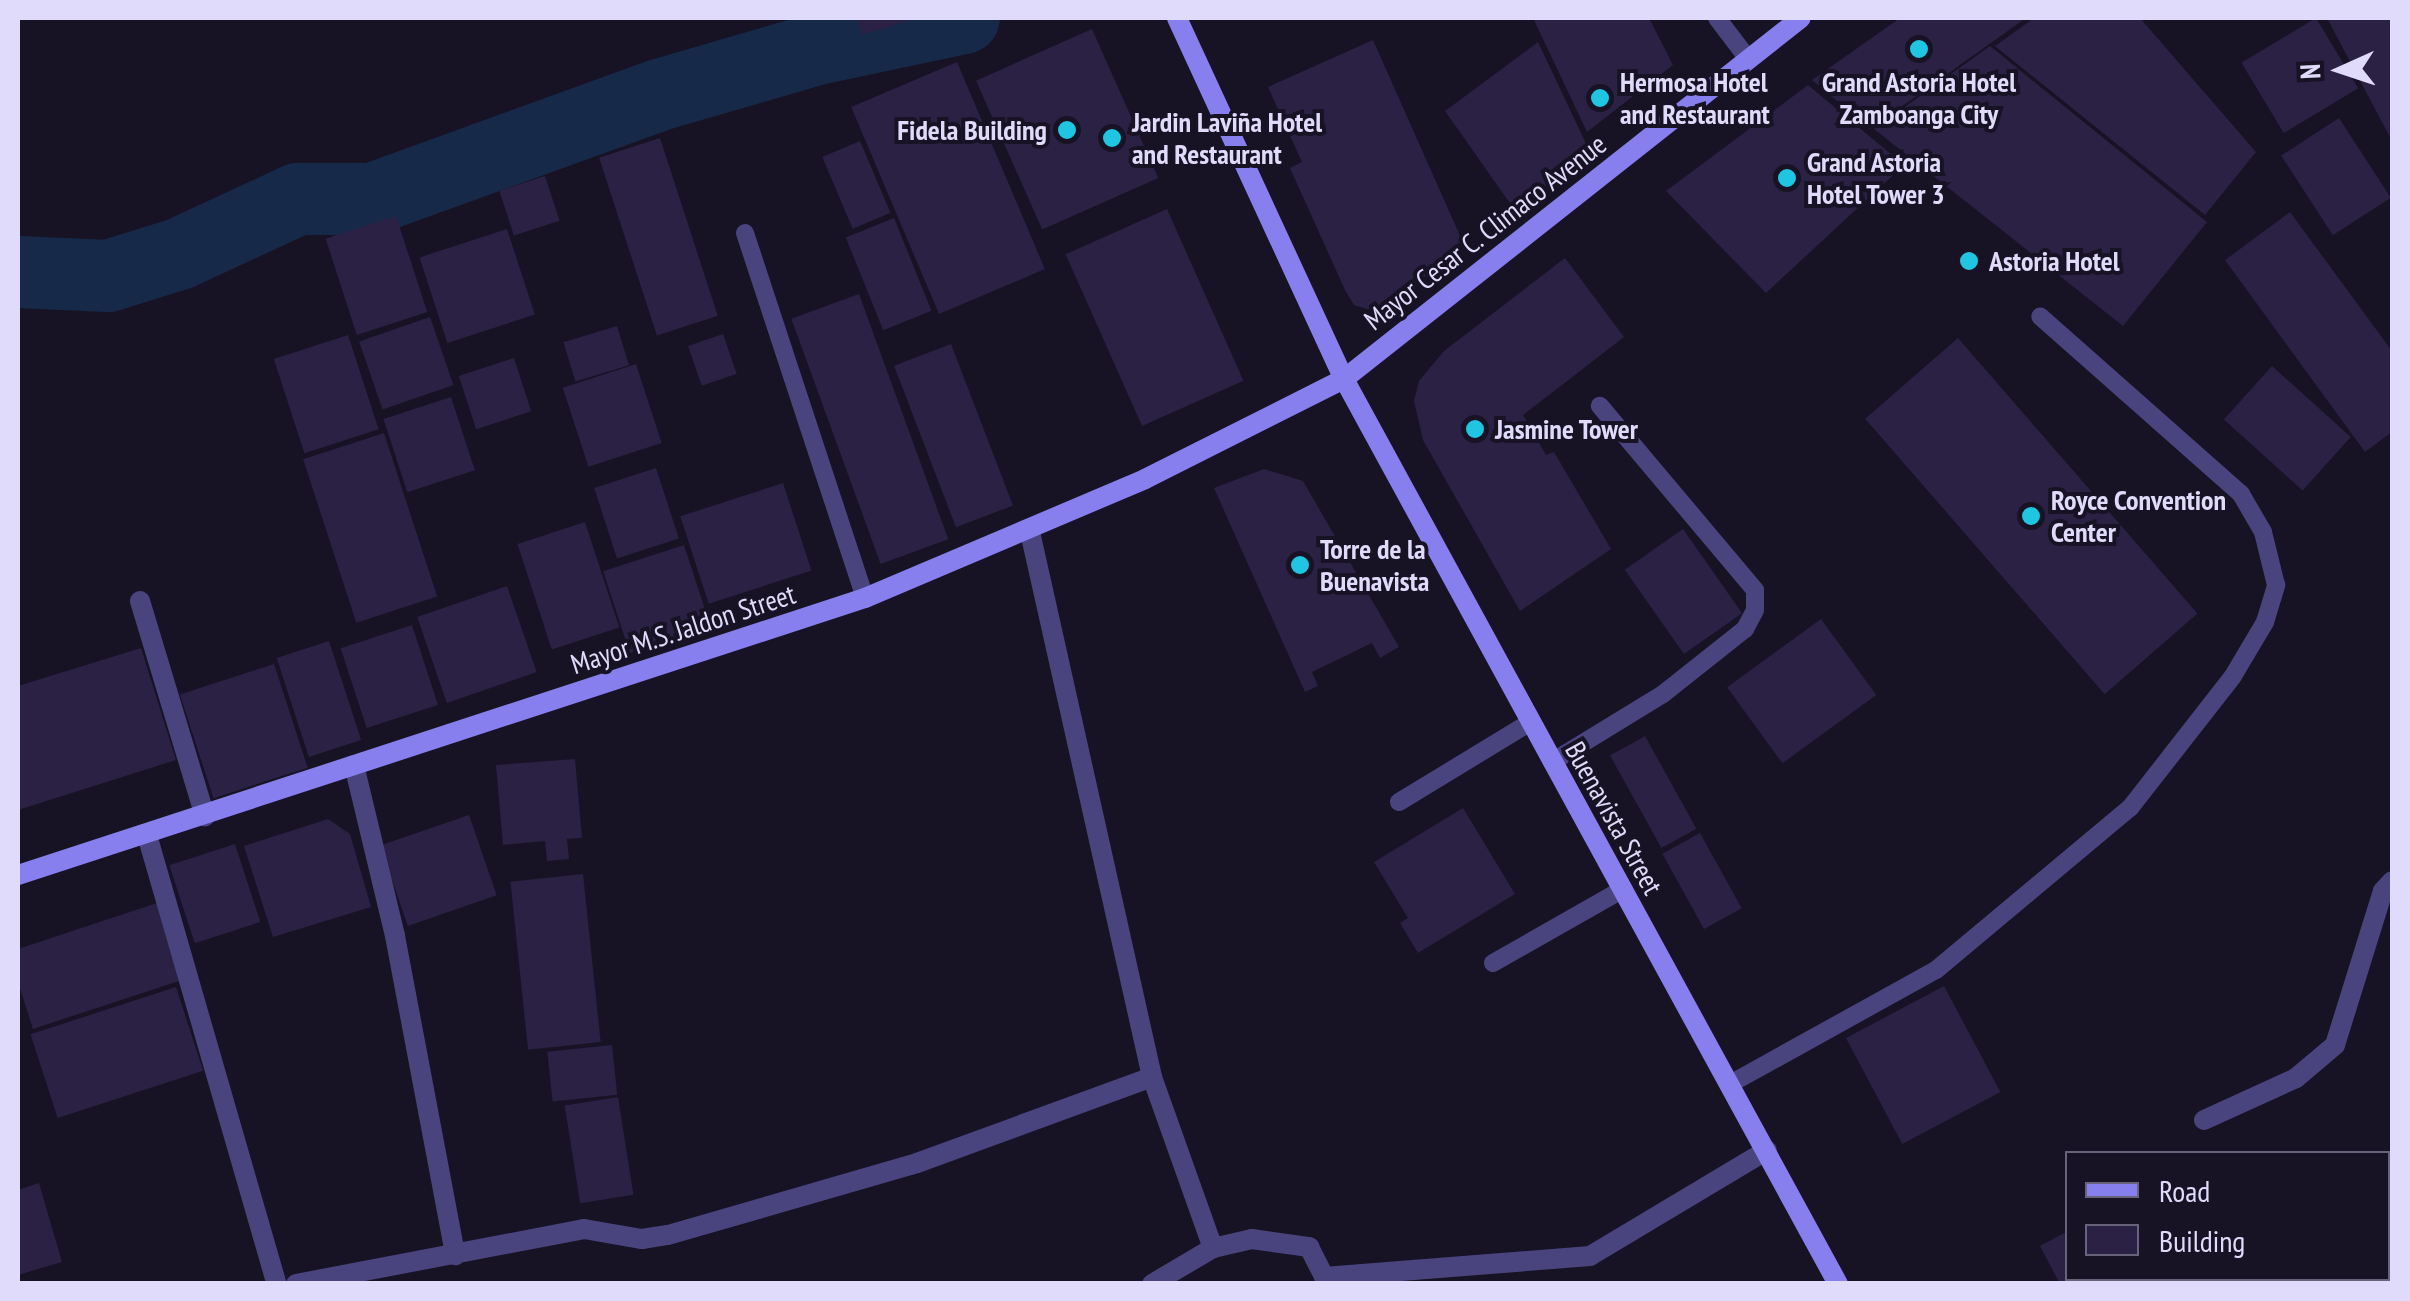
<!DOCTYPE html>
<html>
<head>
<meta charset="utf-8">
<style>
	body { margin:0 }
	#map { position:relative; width:2410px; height:1301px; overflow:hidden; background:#171325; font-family:"PT Sans Narrow",sans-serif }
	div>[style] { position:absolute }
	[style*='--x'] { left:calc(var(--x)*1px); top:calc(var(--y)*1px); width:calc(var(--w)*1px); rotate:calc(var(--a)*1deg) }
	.river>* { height:72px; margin:-36px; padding:0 36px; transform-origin:36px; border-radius:36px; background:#172949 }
	.building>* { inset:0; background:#2a2144; transform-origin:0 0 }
	.service>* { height:18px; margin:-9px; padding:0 9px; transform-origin:9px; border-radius:9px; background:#49447e }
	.minor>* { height:20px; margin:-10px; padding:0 10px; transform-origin:10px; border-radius:10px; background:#49447e }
	.secondary>* { height:20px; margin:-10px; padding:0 10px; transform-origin:10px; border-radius:10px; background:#877fee }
	.dots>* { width:28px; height:28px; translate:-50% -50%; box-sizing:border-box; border:5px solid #171325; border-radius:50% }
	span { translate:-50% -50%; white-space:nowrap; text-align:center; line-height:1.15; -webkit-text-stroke:8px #171325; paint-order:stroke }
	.poi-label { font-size:28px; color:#e0dbfa; font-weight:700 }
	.left { translate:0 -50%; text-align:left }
	.right { translate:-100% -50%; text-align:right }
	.street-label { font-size:28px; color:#e0dbfa }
	.frame { position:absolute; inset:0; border:20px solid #e0dbfa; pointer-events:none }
	.legend { position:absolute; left:2065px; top:1151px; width:325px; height:130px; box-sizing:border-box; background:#171325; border:2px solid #67637a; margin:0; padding:12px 18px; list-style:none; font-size:30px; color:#e0dbfa }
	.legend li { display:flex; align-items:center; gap:20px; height:50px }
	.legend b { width:50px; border:2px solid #67637a }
	.north { position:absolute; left:2290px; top:20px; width:100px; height:100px; -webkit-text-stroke:8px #171325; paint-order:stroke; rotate:267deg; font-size:28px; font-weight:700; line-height:40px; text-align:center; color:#e0dbfa }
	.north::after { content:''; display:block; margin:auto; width:35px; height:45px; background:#e0dbfa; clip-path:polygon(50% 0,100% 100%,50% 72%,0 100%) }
</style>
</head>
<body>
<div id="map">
	<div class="river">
		<i style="--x:18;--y:272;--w:90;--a:2.5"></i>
		<i style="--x:108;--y:276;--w:74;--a:-17.2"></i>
		<i style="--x:179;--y:254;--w:131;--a:-24.8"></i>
		<i style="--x:298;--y:199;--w:74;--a:0"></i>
		<i style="--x:372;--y:199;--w:305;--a:-19.9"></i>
		<i style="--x:659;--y:95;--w:165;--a:-16.2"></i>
		<i style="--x:817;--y:49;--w:150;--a:-11.9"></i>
	</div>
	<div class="building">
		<i style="clip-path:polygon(857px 18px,916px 18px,862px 35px)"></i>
		<i style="clip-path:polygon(1533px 18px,1649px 18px,1673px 65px,1587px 132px)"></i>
		<i style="clip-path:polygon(1900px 18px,2026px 18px,1870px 129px,1812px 80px)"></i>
		<i style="clip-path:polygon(2034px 18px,2140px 18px,2256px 152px,2205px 215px,1995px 46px)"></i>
		<i style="left:2316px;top:18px;width:82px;height:87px;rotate:59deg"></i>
		<i style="clip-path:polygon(2327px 18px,2392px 18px,2392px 141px)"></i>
		<i style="left:1092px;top:29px;width:163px;height:127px;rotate:66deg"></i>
		<i style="clip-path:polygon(1373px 40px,1465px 247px,1381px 309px,1367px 309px,1354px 305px,1345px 290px,1290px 168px,1302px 162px,1268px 87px)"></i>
		<i style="clip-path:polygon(1538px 42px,1590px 152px,1514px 209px,1445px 111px)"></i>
		<i style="clip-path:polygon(1990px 46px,2207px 222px,2123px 326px,1874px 129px)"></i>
		<i style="left:957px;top:62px;width:225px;height:115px;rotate:67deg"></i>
		<i style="clip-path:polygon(1808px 85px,1904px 165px,1766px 293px,1666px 191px)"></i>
		<i style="left:2339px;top:118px;width:95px;height:69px;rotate:57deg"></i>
		<i style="left:660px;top:138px;width:187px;height:64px;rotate:72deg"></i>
		<i style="left:860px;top:141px;width:78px;height:41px;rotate:67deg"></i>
		<i style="left:545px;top:176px;width:47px;height:48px;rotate:72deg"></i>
		<i style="left:1167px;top:209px;width:188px;height:111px;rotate:66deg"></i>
		<i style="clip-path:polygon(2290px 212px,2392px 351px,2392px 432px,2365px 452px,2225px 260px)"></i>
		<i style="left:396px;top:216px;width:101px;height:74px;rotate:72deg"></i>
		<i style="left:894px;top:218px;width:100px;height:52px;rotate:68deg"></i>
		<i style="left:507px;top:229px;width:90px;height:92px;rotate:72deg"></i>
		<i style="clip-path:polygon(1565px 258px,1624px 337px,1523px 415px,1546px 455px,1554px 452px,1611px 549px,1520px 611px,1423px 440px,1414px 401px,1419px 381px,1444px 351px)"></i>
		<i style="left:859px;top:294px;width:261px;height:72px;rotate:70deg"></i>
		<i style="left:430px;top:317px;width:72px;height:75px;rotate:71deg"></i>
		<i style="left:617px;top:326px;width:41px;height:56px;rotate:73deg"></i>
		<i style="left:723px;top:334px;width:42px;height:37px;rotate:71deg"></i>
		<i style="left:348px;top:335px;width:99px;height:78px;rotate:72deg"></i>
		<i style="left:1958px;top:338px;width:365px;height:123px;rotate:49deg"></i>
		<i style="left:951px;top:344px;width:173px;height:61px;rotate:69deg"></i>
		<i style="left:514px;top:358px;width:56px;height:58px;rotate:72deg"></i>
		<i style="left:636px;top:364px;width:83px;height:77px;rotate:72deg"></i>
		<i style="left:2272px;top:366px;width:106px;height:72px;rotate:42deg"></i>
		<i style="left:451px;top:397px;width:77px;height:71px;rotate:72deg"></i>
		<i style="left:384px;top:433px;width:172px;height:85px;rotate:72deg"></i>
		<i style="left:656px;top:468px;width:74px;height:65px;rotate:72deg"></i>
		<i style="clip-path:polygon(1264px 469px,1303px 481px,1399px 647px,1380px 658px,1372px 643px,1312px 672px,1318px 686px,1305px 692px,1214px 488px)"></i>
		<i style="left:783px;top:483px;width:92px;height:108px;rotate:72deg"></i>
		<i style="left:585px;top:522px;width:111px;height:71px;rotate:72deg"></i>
		<i style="left:1683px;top:529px;width:103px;height:71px;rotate:55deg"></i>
		<i style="left:684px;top:545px;width:86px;height:85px;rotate:72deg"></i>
		<i style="left:507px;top:586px;width:91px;height:95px;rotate:71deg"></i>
		<i style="left:1821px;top:619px;width:94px;height:116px;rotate:54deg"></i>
		<i style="left:412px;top:625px;width:84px;height:75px;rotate:72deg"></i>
		<i style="left:329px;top:641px;width:104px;height:55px;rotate:72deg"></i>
		<i style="clip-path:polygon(141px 648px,176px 760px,18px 810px,18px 686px)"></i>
		<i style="left:274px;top:664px;width:109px;height:99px;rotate:72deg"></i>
		<i style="left:1645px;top:736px;width:106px;height:40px;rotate:61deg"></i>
		<i style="clip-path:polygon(575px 759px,582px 838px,567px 839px,569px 859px,547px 861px,545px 841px,503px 845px,496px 765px)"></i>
		<i style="clip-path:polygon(1463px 808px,1515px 894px,1418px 953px,1400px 923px,1408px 918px,1374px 862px)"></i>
		<i style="left:469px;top:815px;width:85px;height:94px;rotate:71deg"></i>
		<i style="clip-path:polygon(328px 819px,350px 834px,371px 907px,273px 937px,244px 846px)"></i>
		<i style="left:1700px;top:833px;width:86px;height:43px;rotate:61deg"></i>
		<i style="left:235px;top:844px;width:82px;height:69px;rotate:72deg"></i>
		<i style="left:583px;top:874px;width:169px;height:73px;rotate:84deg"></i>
		<i style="clip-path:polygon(157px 903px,182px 980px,33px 1029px,18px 982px,18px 949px)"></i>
		<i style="left:1944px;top:986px;width:120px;height:111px;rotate:62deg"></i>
		<i style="left:176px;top:987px;width:88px;height:153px;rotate:72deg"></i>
		<i style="left:612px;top:1045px;width:50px;height:65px;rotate:84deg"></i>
		<i style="left:618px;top:1097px;width:99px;height:54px;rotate:81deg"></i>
		<i style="clip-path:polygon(39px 1183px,62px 1262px,18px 1275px,18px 1190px)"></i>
		<i style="clip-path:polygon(2068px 1231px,2068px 1278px,2181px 1284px,2060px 1284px,2040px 1246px)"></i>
	</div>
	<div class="service">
		<i style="--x:1717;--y:18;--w:48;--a:52.7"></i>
		<i style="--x:745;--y:233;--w:384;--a:71.8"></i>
		<i style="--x:1552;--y:762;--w:130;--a:-31.5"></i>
		<i style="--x:1663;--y:694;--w:105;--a:-38.4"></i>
		<i style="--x:1745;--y:629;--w:21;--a:-62"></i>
		<i style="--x:1755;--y:610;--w:20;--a:-90"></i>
		<i style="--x:1755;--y:590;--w:241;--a:-130.1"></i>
		<i style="--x:1399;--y:802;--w:152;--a:-31.3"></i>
		<i style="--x:1493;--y:963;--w:150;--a:-29.6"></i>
		<i style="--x:1730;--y:1084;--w:235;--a:-29"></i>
		<i style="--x:1936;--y:970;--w:253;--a:-39.9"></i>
		<i style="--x:2130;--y:808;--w:167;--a:-52"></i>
		<i style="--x:2233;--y:676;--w:63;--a:-59.3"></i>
		<i style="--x:2265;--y:622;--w:39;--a:-73"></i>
		<i style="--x:2276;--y:585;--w:55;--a:-103.8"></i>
		<i style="--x:2263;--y:532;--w:44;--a:-120.1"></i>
		<i style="--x:2241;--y:494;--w:268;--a:-138.5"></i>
	</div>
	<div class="minor">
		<i style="--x:1030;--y:532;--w:558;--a:77.38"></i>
		<i style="--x:1152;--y:1077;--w:182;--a:70.4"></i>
		<i style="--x:140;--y:601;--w:225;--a:73.2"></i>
		<i style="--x:354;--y:765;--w:176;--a:76.5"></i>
		<i style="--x:395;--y:936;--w:325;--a:79.3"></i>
		<i style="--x:147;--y:835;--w:467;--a:73.9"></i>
		<i style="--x:2204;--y:1120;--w:101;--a:-24.5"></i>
		<i style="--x:2296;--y:1078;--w:51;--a:-40.2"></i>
		<i style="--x:2335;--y:1045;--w:161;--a:-72.7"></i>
		<i style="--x:2383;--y:891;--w:13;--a:-48"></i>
		<i style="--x:296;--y:1284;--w:293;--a:-10.8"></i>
		<i style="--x:584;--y:1229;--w:59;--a:9.8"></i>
		<i style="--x:642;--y:1239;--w:26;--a:-9"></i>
		<i style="--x:668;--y:1235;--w:259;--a:-16.1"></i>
		<i style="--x:917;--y:1163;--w:250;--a:-20.1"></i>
		<i style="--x:1152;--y:1284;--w:71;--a:-30.5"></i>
		<i style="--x:1213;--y:1248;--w:40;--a:-13"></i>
		<i style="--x:1252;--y:1239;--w:58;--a:8"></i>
		<i style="--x:1309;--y:1247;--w:34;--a:63"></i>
		<i style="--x:1324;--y:1277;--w:267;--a:-4.5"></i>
		<i style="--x:1590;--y:1256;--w:206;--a:-30.9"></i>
	</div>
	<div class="secondary">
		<i style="--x:1177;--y:18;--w:398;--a:65.2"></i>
		<i style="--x:1344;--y:379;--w:1031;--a:61.37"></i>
		<i style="--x:18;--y:875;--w:891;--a:-18.11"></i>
		<i style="--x:865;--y:598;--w:304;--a:-23"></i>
		<i style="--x:1145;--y:479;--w:223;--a:-26.7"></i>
		<i style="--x:1344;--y:379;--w:582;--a:-38.31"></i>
	</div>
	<div class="dots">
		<i style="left:1919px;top:49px;background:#20c5e2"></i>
		<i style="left:1600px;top:98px;background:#20c5e2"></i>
		<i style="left:1067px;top:130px;background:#20c5e2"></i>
		<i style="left:1112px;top:138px;background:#20c5e2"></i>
		<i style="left:1787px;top:178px;background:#20c5e2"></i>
		<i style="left:1969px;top:261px;background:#20c5e2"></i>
		<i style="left:1475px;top:429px;background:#20c5e2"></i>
		<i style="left:2031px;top:516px;background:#20c5e2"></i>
		<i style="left:1300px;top:565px;background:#20c5e2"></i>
	</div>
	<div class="poi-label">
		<span class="left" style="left:1620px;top:98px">Hermosa Hotel<br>and Restaurant</span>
		<span style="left:1919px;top:98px">Grand Astoria Hotel<br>Zamboanga City</span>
		<span class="left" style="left:1132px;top:138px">Jardin Laviña Hotel<br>and Restaurant</span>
		<span class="right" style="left:1047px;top:130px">Fidela Building</span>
		<span class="left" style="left:1807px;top:178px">Grand Astoria<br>Hotel Tower 3</span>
		<span class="left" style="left:1989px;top:261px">Astoria Hotel</span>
		<span class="left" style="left:1495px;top:429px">Jasmine Tower</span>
		<span class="left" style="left:2051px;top:516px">Royce Convention<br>Center</span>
		<span class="left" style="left:1320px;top:565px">Torre de la<br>Buenavista</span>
	</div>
	<div class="street-label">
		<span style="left:1485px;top:232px;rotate:-38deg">Mayor Cesar C. Climaco Avenue</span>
		<span style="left:683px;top:629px;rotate:-18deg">Mayor M.S. Jaldon Street</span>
		<span style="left:1614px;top:818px;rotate:61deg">Buenavista Street</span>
	</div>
	<div class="frame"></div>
	<ul class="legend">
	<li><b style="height:12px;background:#877fee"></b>Road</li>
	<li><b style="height:28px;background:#2a2144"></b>Building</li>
	</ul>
	<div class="north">N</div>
</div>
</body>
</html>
